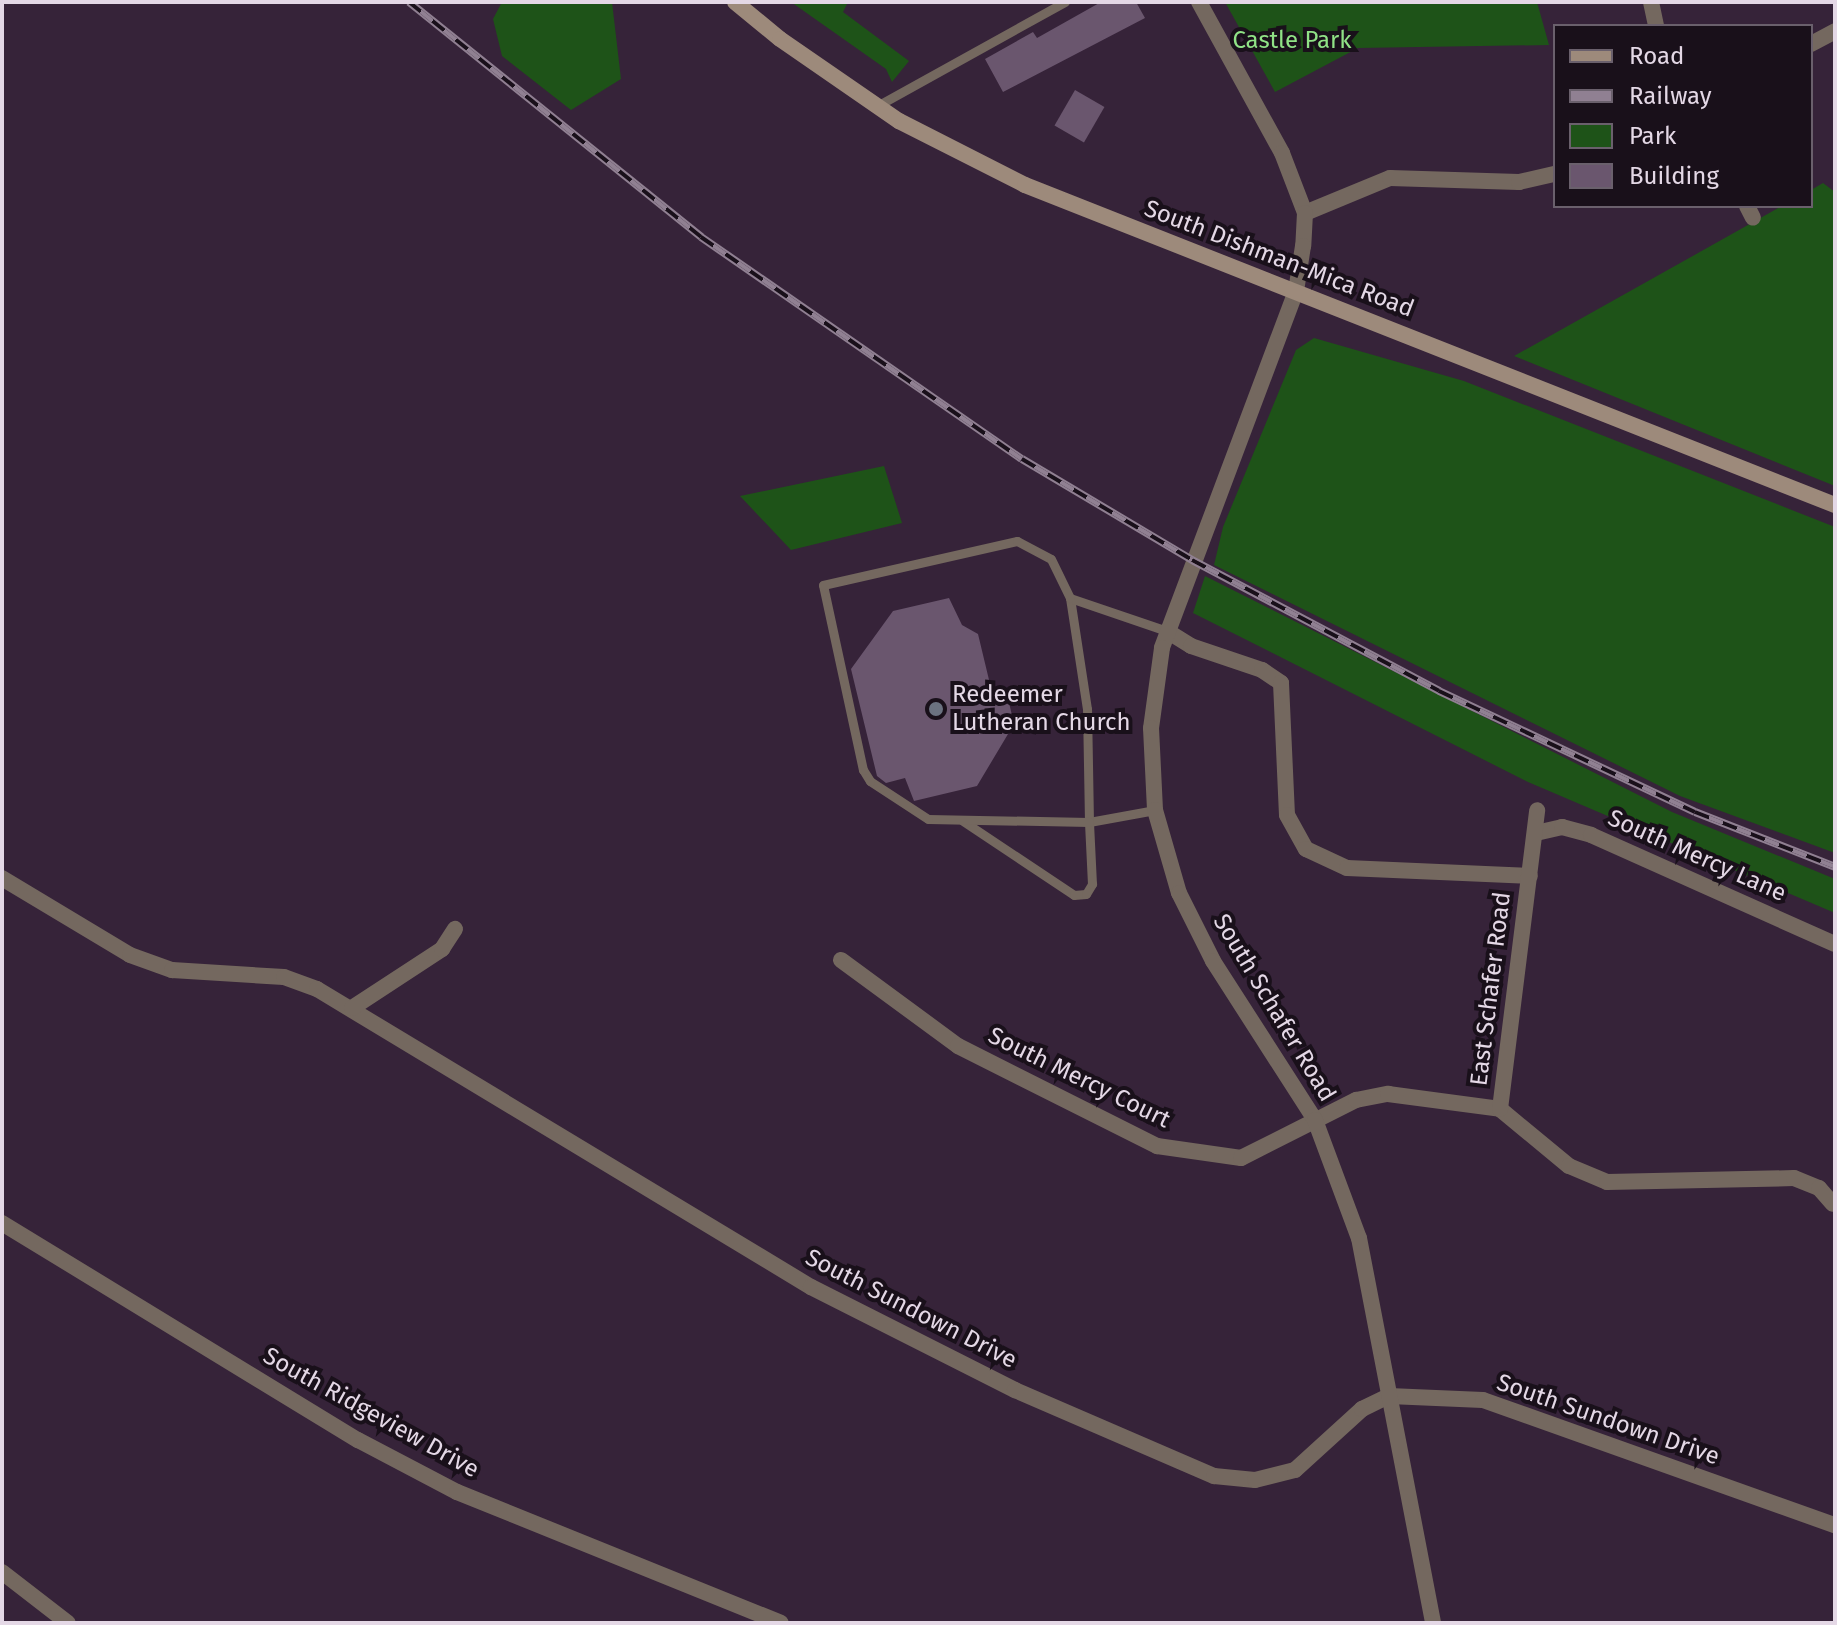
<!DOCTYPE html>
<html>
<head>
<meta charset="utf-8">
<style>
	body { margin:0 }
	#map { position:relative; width:1837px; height:1625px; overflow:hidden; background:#362339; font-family:"Fira Sans",sans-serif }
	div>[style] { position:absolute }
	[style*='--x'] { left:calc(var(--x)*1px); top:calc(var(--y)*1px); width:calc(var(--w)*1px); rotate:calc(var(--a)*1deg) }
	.green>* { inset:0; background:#1e5318 }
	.building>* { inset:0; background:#6a566e; transform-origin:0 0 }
	.service>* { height:9px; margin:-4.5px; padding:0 4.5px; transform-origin:4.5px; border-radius:4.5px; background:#74685f }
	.minor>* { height:16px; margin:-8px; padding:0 8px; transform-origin:8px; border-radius:8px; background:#74685f }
	.tertiary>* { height:16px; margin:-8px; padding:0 8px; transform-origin:8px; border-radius:8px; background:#74685f }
	.secondary>* { height:16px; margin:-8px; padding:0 8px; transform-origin:8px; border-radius:8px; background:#9d8a7b }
	.rail>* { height:8px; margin-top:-4px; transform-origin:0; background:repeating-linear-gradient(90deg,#19101a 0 15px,#908092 0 30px); box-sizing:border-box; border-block:2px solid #908092 }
	.dots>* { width:22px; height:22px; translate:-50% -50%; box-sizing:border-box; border:4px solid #19101a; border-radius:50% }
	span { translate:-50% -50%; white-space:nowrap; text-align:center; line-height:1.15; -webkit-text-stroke:8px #19101a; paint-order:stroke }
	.park-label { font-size:24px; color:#90e286 }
	.street-label { font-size:24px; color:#e4d8e6 }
	.poi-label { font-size:24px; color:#e4d8e6 }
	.left { translate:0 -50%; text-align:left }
	.frame { position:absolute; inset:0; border:4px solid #e4d8e6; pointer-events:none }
	.legend { position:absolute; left:1553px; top:24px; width:260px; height:184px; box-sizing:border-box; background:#19101a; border:2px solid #6a606c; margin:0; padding:10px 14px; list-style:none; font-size:24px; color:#e4d8e6 }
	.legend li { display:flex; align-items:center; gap:16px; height:40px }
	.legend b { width:40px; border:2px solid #6a606c }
</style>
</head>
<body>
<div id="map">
	<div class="green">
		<i style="clip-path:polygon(502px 2px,612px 2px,621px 79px,571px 110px,502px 56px,493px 19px)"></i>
		<i style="clip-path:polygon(791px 2px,848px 2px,843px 12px,909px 61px,892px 82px,886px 69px)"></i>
		<i style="clip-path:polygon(1225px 2px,1537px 2px,1549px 45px,1358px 48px,1275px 92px)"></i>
		<i style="clip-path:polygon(1823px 183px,1835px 192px,1835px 486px,1514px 356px,1782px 206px,1811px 206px,1811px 190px)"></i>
		<i style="clip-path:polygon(1314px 338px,1464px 381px,1835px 527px,1835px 853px,1680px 796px,1214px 565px,1223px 527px,1296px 350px)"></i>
		<i style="clip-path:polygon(884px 466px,902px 523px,791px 550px,740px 496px)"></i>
		<i style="clip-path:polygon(1205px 576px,1672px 812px,1835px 879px,1835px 913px,1528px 782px,1193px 613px)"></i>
	</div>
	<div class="building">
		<i style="clip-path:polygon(1101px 2px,1136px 2px,1145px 18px,1003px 92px,985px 59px,1033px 32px,1037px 38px)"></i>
		<i style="left:1075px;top:90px;width:34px;height:41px;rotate:30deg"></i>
		<i style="clip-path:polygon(949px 598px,962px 625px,978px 634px,990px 684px,1007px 694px,1014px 724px,977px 786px,914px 801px,905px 778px,886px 783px,877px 776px,851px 669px,893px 611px)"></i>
	</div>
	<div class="service">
		<i style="--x:877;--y:106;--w:215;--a:-29"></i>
		<i style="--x:1155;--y:810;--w:67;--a:169.7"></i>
		<i style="--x:1089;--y:822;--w:113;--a:-91"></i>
		<i style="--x:1087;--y:709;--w:112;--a:-98.7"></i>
		<i style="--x:1070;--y:598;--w:102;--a:18.8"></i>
		<i style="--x:963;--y:821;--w:133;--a:33.7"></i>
		<i style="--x:1074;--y:895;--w:12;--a:-5"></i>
		<i style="--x:1086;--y:894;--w:12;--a:-59"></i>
		<i style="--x:1092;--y:884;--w:62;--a:-92.8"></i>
		<i style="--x:1089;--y:822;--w:161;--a:-178.9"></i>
		<i style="--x:928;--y:819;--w:69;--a:-146.8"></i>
		<i style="--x:870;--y:781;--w:13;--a:-122"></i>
		<i style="--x:863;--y:770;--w:189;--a:-102.2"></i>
		<i style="--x:823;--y:585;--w:199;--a:-12.8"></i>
		<i style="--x:1017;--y:541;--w:38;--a:28"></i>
		<i style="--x:1051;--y:559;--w:43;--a:64"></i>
	</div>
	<div class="minor">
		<i style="--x:1651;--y:2;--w:25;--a:78"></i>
		<i style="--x:1811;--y:44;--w:27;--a:-28"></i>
		<i style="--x:1747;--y:206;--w:13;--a:63"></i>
		<i style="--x:1305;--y:213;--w:92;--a:-22.4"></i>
		<i style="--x:1390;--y:178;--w:129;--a:1.8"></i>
		<i style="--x:1519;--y:182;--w:37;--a:-13"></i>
		<i style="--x:1167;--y:631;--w:28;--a:32"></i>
		<i style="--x:1191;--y:646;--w:75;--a:18.7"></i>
		<i style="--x:1262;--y:670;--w:23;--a:34"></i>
		<i style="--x:1281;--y:683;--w:132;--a:87.4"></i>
		<i style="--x:1287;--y:815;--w:39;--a:61"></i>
		<i style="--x:1306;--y:849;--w:45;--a:24.9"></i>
		<i style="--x:1347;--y:868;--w:183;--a:2.5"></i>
		<i style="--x:1536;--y:833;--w:27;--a:-13"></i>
		<i style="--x:1562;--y:827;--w:30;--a:15"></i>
		<i style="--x:1591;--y:835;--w:267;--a:24.1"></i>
		<i style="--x:2;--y:878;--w:149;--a:31"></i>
		<i style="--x:130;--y:955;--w:45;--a:19.7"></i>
		<i style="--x:172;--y:970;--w:112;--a:3.6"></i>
		<i style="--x:284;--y:977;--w:35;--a:20"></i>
		<i style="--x:317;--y:989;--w:577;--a:31.1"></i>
		<i style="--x:811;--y:1287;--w:229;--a:26.8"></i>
		<i style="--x:1015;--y:1390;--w:217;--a:23.4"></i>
		<i style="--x:1214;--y:1476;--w:41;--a:5.6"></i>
		<i style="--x:1255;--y:1480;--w:41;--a:-14"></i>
		<i style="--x:1295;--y:1470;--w:91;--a:-42.3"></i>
		<i style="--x:1362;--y:1409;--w:30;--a:-26"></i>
		<i style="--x:1389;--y:1396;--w:94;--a:2.4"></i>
		<i style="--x:1483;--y:1400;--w:374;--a:19.6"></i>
		<i style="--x:841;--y:960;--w:145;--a:36.3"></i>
		<i style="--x:958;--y:1046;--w:223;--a:26.7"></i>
		<i style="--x:1157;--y:1146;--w:85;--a:8.1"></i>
		<i style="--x:1241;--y:1158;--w:129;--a:-26.8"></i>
		<i style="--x:1356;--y:1100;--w:33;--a:-11"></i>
		<i style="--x:1388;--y:1094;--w:113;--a:7.6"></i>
		<i style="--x:1500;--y:1109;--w:89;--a:39.6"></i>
		<i style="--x:1569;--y:1166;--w:41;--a:22.8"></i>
		<i style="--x:1607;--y:1182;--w:187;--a:-1.2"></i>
		<i style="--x:1794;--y:1178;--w:27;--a:22"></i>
		<i style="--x:1819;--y:1188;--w:21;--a:49"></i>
		<i style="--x:352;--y:1008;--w:108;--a:-33.2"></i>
		<i style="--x:442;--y:949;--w:24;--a:-57"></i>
		<i style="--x:1500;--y:1109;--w:301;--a:-82.9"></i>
		<i style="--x:2;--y:1223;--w:417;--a:31.4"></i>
		<i style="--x:358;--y:1440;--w:112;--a:27.7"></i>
		<i style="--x:457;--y:1492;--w:349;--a:22"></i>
		<i style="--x:2;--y:1572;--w:83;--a:37.7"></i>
	</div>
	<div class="tertiary">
		<i style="--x:1199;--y:2;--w:172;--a:61.2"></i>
		<i style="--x:1282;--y:153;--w:64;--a:69"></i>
		<i style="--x:1305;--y:213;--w:33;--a:93"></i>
		<i style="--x:1303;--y:246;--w:46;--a:98.8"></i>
		<i style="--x:1296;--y:291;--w:381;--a:110.6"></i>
		<i style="--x:1162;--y:648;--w:81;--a:97.8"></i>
		<i style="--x:1151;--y:728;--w:82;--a:87.2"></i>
		<i style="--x:1155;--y:810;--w:86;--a:73.9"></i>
		<i style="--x:1179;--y:893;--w:76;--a:63.4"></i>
		<i style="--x:1213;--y:961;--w:189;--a:57.3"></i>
		<i style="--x:1315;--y:1120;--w:126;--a:69.6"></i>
		<i style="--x:1359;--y:1238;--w:392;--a:79.1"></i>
	</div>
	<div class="secondary">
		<i style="--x:735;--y:2;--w:58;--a:39.4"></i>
		<i style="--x:780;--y:39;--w:145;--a:34.6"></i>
		<i style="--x:899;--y:121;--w:141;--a:26.9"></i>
		<i style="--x:1025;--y:185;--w:871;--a:21.56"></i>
	</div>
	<div class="rail">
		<i style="--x:409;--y:2;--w:375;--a:38.8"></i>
		<i style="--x:701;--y:237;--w:390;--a:34.7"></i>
		<i style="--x:1022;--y:459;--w:198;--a:30.7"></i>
		<i style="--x:1192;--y:560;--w:280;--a:27.9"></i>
		<i style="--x:1439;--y:691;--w:283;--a:25.3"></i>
		<i style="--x:1695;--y:812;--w:150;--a:21.4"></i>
	</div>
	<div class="dots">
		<i style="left:936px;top:709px;background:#6b7280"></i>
	</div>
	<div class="park-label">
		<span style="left:1292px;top:41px">Castle Park</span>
	</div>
	<div class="street-label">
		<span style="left:1279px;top:259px;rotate:21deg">South Dishman-Mica Road</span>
		<span style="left:1697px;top:856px;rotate:24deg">South Mercy Lane</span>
		<span style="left:1491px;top:989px;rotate:-83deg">East Schafer Road</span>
		<span style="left:1274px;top:1008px;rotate:59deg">South Schafer Road</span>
		<span style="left:1079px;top:1078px;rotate:26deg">South Mercy Court</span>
		<span style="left:911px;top:1309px;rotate:27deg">South Sundown Drive</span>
		<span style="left:371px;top:1413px;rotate:29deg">South Ridgeview Drive</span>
		<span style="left:1608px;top:1420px;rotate:19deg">South Sundown Drive</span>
	</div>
	<div class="poi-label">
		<span class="left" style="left:952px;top:709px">Redeemer<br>Lutheran Church</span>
	</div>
	<div class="frame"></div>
	<ul class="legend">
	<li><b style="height:10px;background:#9d8a7b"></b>Road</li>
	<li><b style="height:10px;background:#908092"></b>Railway</li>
	<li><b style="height:22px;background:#1e5318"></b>Park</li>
	<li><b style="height:22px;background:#6a566e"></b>Building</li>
	</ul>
</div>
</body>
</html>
